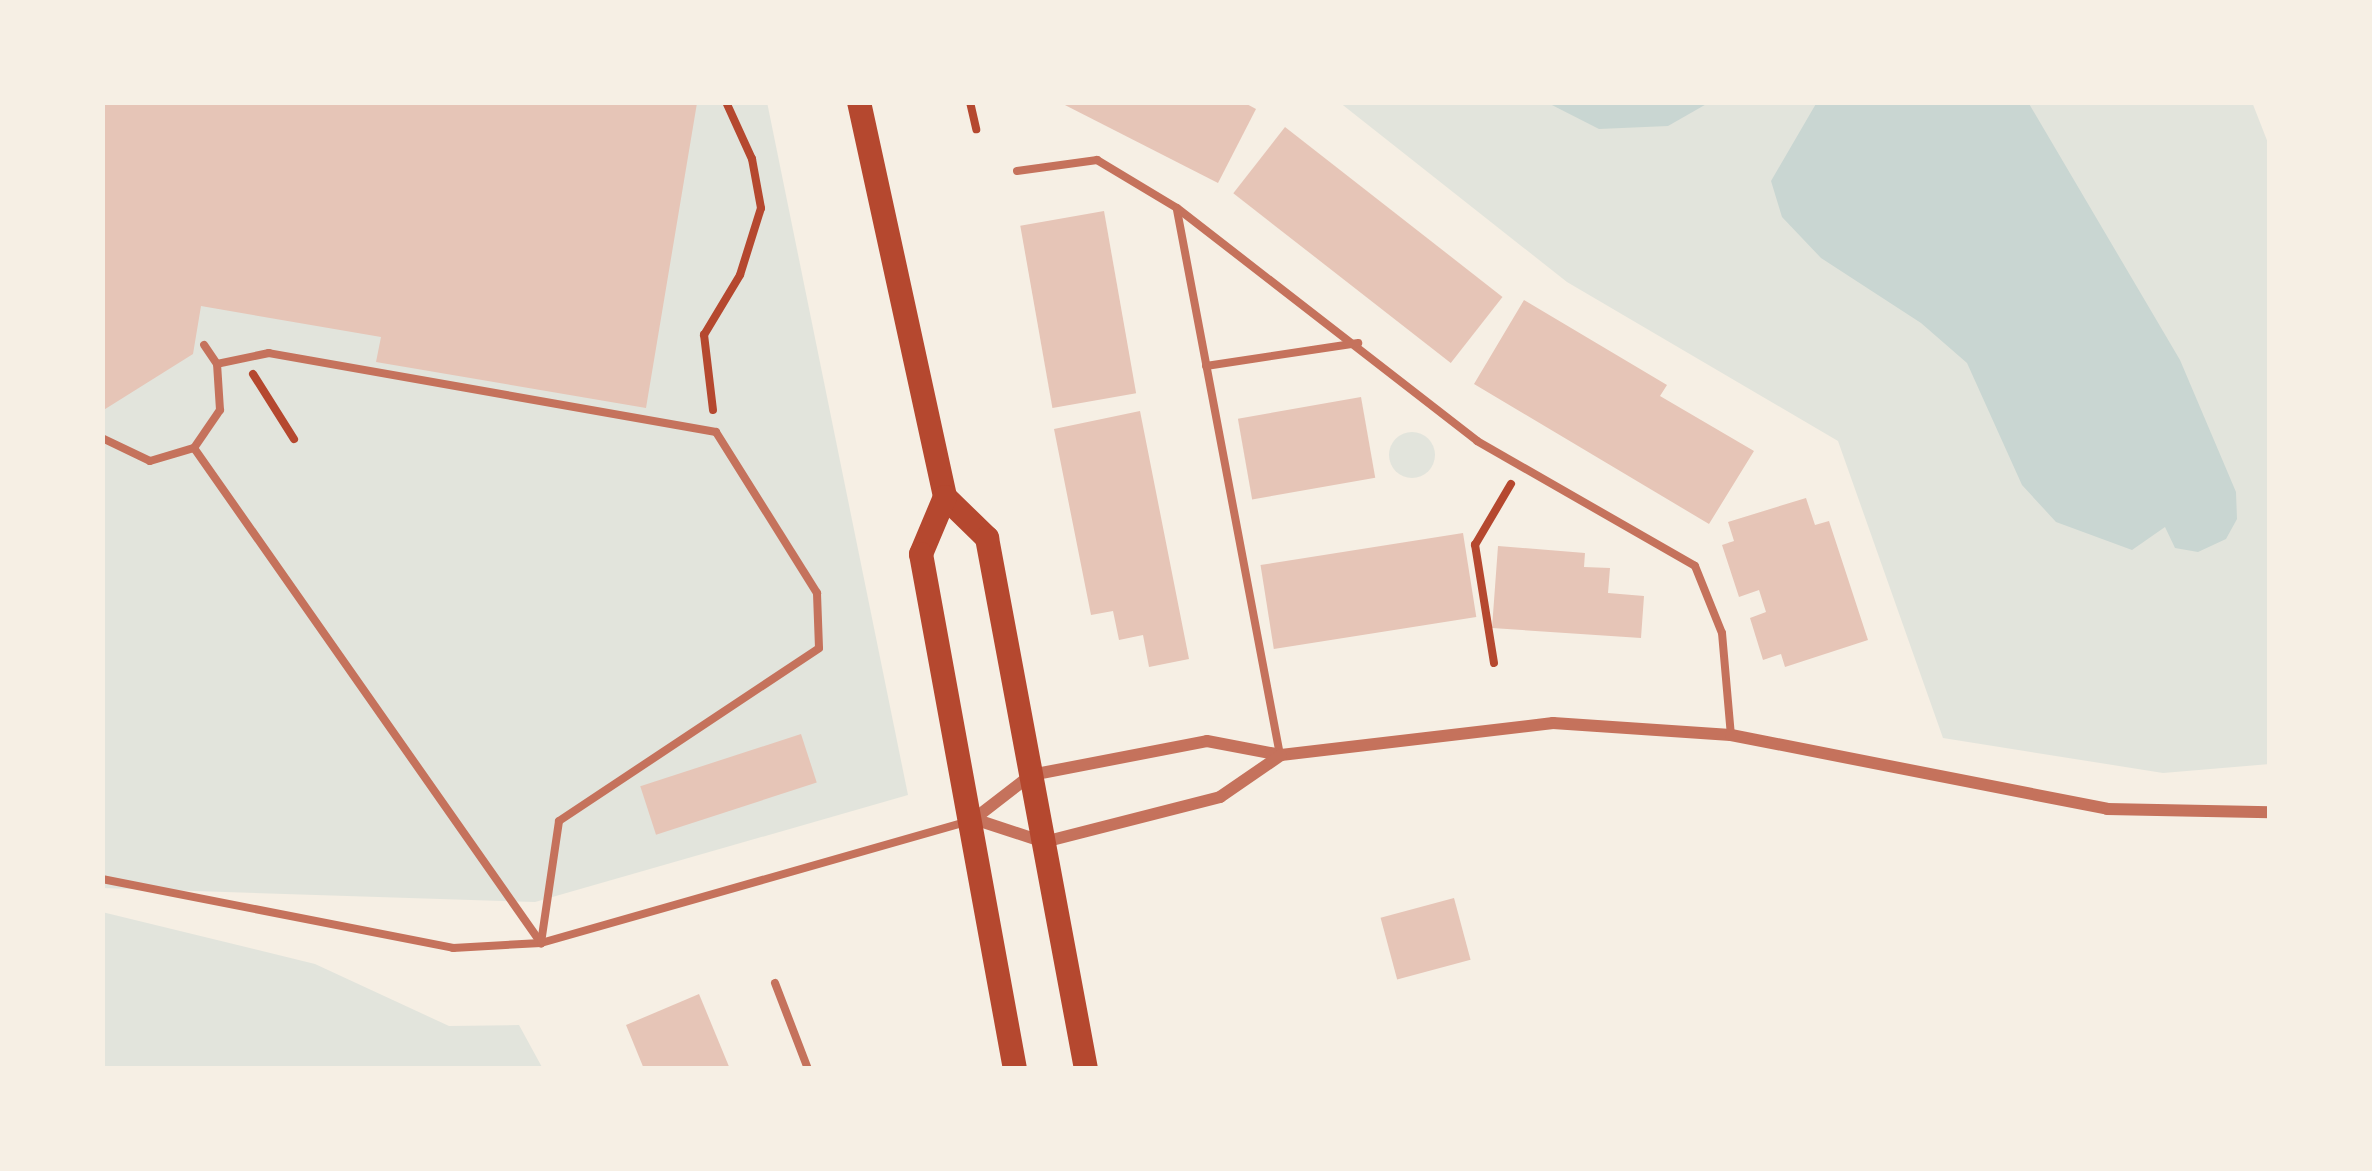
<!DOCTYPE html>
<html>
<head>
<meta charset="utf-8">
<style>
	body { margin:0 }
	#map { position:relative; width:2372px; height:1171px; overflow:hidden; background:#f6efe4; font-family:"Roboto Serif",serif }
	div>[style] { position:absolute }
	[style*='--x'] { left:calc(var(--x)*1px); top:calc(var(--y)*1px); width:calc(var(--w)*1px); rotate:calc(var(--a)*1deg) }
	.green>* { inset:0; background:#e2e4dc }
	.round { border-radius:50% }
	.water>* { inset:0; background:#c9d6d2 }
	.building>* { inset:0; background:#e6c5b7; transform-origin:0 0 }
	.path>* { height:8px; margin:-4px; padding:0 4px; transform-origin:4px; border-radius:4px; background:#b5482f }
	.service>* { height:8px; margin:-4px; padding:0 4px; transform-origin:4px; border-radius:4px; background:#c5725c }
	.minor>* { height:12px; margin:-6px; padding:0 6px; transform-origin:6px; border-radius:6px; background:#c5725c }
	.secondary>* { height:24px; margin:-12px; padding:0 12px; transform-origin:12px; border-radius:12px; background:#b5482f }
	span { translate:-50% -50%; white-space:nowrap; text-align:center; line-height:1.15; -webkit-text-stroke:9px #f6efe4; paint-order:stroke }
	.frame { position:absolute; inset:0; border:105px solid #f6efe4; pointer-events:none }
</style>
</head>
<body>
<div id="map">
	<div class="green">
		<i style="clip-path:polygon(102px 102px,767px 102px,908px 795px,535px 902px,102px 888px)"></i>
		<i style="clip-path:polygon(1339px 102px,2252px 102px,2270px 148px,2270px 764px,2163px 773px,1943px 738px,1838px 441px,1567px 282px)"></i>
		<i class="round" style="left:1389px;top:432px;width:46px;height:46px"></i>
		<i style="clip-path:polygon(102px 912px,315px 964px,449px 1026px,519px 1025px,543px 1069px,102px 1069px)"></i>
	</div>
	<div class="water">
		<i style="clip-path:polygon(1546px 102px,1710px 102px,1668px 126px,1599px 129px)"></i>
		<i style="clip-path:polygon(1817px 102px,2028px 102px,2180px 360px,2236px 492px,2237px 519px,2226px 539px,2198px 552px,2175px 548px,2165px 527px,2132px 550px,2056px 522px,2022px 485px,1967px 363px,1921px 323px,1821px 258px,1782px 217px,1771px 181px)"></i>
	</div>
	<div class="building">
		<i style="clip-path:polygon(102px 102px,697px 103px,646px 408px,376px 362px,381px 337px,201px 306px,193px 354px,102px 411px)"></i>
		<i style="clip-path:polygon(1059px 102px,1243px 102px,1256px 109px,1218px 183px)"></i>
		<i style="left:1285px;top:127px;width:276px;height:84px;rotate:38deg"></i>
		<i style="left:1104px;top:211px;width:185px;height:85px;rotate:80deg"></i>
		<i style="clip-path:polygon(1524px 300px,1667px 385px,1660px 396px,1754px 451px,1709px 524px,1474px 384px)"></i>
		<i style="left:1361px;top:397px;width:82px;height:125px;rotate:80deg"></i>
		<i style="clip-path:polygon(1140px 411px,1189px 659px,1149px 667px,1143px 635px,1119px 640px,1113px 611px,1091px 615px,1054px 429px)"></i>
		<i style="clip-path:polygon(1806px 498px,1815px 525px,1829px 521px,1868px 640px,1785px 667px,1781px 654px,1763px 660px,1750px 618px,1766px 612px,1759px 590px,1739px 597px,1722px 545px,1734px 541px,1728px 522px)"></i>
		<i style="left:1463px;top:533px;width:85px;height:205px;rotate:81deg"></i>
		<i style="clip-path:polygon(1498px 546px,1585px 553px,1584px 567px,1610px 568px,1608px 593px,1644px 596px,1641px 638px,1492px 628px)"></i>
		<i style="left:801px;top:734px;width:51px;height:169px;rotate:72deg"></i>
		<i style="left:1454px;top:898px;width:64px;height:76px;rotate:75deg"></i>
		<i style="clip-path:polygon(699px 994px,730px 1069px,644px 1069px,626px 1025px)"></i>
	</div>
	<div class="path">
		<i style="--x:970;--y:102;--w:28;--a:77"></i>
		<i style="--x:253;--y:374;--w:77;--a:57.8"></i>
		<i style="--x:713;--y:410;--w:76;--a:-96.8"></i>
		<i style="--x:704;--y:335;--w:70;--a:-59"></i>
		<i style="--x:740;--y:275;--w:70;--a:-72.6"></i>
		<i style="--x:761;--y:208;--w:50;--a:-100.4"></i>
		<i style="--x:752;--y:159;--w:63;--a:-114.5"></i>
		<i style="--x:1494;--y:663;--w:120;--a:-99.1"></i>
		<i style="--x:1475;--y:545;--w:71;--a:-59.5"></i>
	</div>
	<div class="service">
		<i style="--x:1017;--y:171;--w:81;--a:-7.8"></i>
		<i style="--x:1097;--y:160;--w:93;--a:31"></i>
		<i style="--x:1177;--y:208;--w:380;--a:37.8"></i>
		<i style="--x:1477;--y:441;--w:251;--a:29.8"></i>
		<i style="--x:1695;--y:566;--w:72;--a:68.1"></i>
		<i style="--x:1722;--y:633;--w:102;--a:85"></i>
		<i style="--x:1177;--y:210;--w:555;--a:79.3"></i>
		<i style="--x:1206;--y:366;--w:154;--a:-8.6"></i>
		<i style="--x:102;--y:438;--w:53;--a:25.6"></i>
		<i style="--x:150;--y:461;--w:46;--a:-16.5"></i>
		<i style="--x:194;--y:448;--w:46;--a:-55.6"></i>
		<i style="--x:220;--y:410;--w:46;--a:-93.7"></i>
		<i style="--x:217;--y:364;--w:23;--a:-124"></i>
		<i style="--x:194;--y:448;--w:605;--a:54.97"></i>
		<i style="--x:541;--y:943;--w:444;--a:-15.9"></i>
		<i style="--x:102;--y:879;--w:358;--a:11.1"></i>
		<i style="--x:453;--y:948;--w:88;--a:-3.3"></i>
		<i style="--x:541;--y:943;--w:123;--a:-81.6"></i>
		<i style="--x:559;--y:821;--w:312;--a:-33.6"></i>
		<i style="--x:819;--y:648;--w:55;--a:-92.1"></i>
		<i style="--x:817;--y:593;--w:190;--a:-122.1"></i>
		<i style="--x:716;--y:432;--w:454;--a:-170"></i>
		<i style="--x:269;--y:353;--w:53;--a:168.1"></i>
		<i style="--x:775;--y:983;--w:92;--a:69"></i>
	</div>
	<div class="minor">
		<i style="--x:974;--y:819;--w:72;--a:-37.7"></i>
		<i style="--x:1031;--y:775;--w:179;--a:-10.9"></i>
		<i style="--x:1207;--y:741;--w:75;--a:10.7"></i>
		<i style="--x:1281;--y:755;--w:274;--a:-6.7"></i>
		<i style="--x:1553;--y:723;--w:178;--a:3.9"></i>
		<i style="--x:1731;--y:735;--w:383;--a:11.1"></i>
		<i style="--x:2107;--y:809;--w:163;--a:1.1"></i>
		<i style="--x:974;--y:819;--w:74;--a:18.2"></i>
		<i style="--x:1044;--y:842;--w:182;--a:-14.3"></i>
		<i style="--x:1220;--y:797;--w:74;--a:-34.5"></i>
	</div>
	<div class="secondary">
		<i style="--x:859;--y:102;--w:404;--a:77.7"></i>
		<i style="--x:945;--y:497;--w:59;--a:44.3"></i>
		<i style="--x:987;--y:538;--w:540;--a:79.44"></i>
		<i style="--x:945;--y:497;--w:62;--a:112.8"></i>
		<i style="--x:921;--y:554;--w:524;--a:79.66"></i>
	</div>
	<div class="frame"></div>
</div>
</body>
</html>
